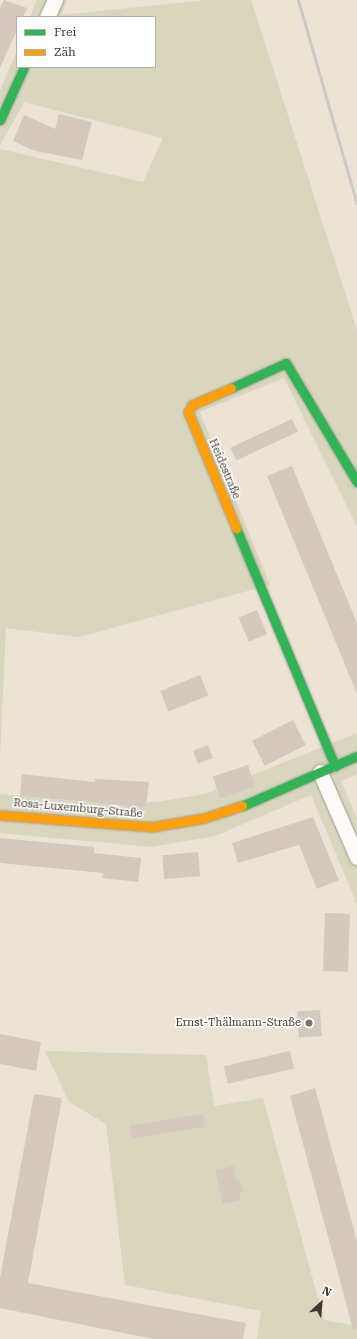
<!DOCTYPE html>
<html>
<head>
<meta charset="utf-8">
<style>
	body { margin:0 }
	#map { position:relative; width:357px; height:1339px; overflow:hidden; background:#ece3d4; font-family:"Roboto Serif",serif }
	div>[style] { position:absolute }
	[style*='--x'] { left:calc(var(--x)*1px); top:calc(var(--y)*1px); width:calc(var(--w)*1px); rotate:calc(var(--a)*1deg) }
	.green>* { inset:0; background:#d8d6bd }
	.building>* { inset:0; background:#d5c9bf; transform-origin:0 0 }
	.roads { filter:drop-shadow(0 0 1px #a29b90) drop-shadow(0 0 1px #a29b90) }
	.street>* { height:15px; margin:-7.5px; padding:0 7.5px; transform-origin:7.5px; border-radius:7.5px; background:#fcfbf9 }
	.fast>* { height:9px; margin:-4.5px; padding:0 4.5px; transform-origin:4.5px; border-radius:4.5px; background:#30b455 }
	.slow>* { height:9px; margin:-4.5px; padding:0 4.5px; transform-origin:4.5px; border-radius:4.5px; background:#ff9f0a }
	.rail>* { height:3px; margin:-1.5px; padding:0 1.5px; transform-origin:1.5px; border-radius:1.5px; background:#cdcac6 }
	.dots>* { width:11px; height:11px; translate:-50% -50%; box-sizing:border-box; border:2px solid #fff; border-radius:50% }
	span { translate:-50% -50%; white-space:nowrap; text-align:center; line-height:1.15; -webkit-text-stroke:3px #fff; paint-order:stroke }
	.street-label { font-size:11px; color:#41392f }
	.poi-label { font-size:11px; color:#41392f }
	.right { translate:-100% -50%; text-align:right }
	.legend { position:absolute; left:16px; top:16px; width:140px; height:52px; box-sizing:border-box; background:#fff; border:1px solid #b3b0ac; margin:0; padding:5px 7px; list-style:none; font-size:12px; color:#41392f }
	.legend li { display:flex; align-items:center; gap:8px; height:20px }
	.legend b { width:20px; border:1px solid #b3b0ac }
	.north { position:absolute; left:301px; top:1283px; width:40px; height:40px; -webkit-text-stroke:3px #fff; paint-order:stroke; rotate:26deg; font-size:11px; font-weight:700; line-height:16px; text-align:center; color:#41392f }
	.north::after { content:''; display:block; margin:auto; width:14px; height:18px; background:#41392f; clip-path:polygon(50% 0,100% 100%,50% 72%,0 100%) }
</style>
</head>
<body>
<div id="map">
	<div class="green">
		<i style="clip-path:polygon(37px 0,67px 0,61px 15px,206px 0,251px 0,357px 330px,357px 527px,284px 378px,200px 412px,270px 585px,79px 637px,6px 628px,0 757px,0 149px,143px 182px,163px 138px,24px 102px,0 146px,0 90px,17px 51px,17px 67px,155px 67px,155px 17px,30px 17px)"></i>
		<i style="clip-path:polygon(357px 733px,357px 774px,341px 781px,357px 818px,357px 904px,311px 795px,215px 836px,152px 847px,0 833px,0 794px,91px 803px,156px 802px,205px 794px)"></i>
		<i style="clip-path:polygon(45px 1051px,206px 1055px,214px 1106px,263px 1098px,324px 1320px,357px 1326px,357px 1339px,257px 1339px,261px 1311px,125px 1285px,106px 1124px,69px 1102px)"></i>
	</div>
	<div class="building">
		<i style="clip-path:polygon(4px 0,27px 8px,23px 17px,17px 17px,17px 30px,0 68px,0 8px)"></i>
		<i style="clip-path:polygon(59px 114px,92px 122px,82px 160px,35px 151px,13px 141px,24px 115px,55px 129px)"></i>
		<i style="left:292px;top:419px;width:14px;height:68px;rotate:65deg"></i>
		<i style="clip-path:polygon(292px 466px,357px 623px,357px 694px,267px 476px)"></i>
		<i style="left:257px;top:610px;width:26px;height:20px;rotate:67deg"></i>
		<i style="left:200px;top:675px;width:22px;height:43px;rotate:68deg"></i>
		<i style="left:293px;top:720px;width:28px;height:46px;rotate:63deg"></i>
		<i style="left:208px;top:745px;width:14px;height:16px;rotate:69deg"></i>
		<i style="left:248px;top:765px;width:23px;height:37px;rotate:72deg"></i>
		<i style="clip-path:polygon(22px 774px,95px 782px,95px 779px,149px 782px,146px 807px,20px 796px)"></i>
		<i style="clip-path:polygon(313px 817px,339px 880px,317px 889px,299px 845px,238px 863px,232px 843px)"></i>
		<i style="clip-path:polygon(0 838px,94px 847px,94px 853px,141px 858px,138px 882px,102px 878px,103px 873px,0 863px)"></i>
		<i style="left:198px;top:852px;width:24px;height:36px;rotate:85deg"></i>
		<i style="left:325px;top:913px;width:25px;height:58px;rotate:2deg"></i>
		<i style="left:320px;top:1010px;width:26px;height:23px;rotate:86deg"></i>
		<i style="clip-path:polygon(0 1034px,41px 1042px,36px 1071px,0 1064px)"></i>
		<i style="left:290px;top:1051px;width:18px;height:68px;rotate:77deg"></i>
		<i style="clip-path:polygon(315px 1088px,357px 1241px,357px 1329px,353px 1329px,290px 1096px)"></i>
		<i style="clip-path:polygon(34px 1094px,62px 1098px,28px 1283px,246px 1323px,243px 1339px,153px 1339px,0 1308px,0 1278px)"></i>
		<i style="left:203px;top:1114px;width:13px;height:74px;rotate:81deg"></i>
		<i style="clip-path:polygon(234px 1166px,236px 1181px,240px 1180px,244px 1192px,239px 1193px,241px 1200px,223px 1204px,215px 1170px)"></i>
	</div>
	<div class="roads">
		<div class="street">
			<i style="--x:47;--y:17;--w:19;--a:-65"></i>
			<i style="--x:320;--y:772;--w:93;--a:66.5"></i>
		</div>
		<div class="fast">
			<i style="--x:0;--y:120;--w:58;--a:-65.6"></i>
			<i style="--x:231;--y:388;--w:60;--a:-24.4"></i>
			<i style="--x:286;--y:363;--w:139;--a:59.2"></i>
			<i style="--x:236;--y:528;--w:258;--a:67.4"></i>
			<i style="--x:242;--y:806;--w:125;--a:-23.5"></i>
		</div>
		<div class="slow">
			<i style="--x:231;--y:388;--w:43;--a:156.4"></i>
			<i style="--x:192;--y:405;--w:8;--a:120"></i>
			<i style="--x:188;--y:412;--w:126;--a:67.5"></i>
			<i style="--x:0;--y:815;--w:151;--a:4.5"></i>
			<i style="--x:151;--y:827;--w:54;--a:-9.6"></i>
			<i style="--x:204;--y:818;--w:40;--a:-18"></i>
		</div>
	</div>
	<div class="rail">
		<i style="--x:298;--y:0;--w:212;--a:73.9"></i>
	</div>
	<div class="dots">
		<i style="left:309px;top:1023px;background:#7d7469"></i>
	</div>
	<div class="street-label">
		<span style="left:224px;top:469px;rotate:67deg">Heidestraße</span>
		<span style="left:78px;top:809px;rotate:5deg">Rosa-Luxemburg-Straße</span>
	</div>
	<div class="poi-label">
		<span class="right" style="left:301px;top:1023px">Ernst-Thälmann-Straße</span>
	</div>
	<ul class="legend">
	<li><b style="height:5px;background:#30b455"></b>Frei</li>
	<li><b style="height:5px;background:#ff9f0a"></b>Zäh</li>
	</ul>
	<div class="north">N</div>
</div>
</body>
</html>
